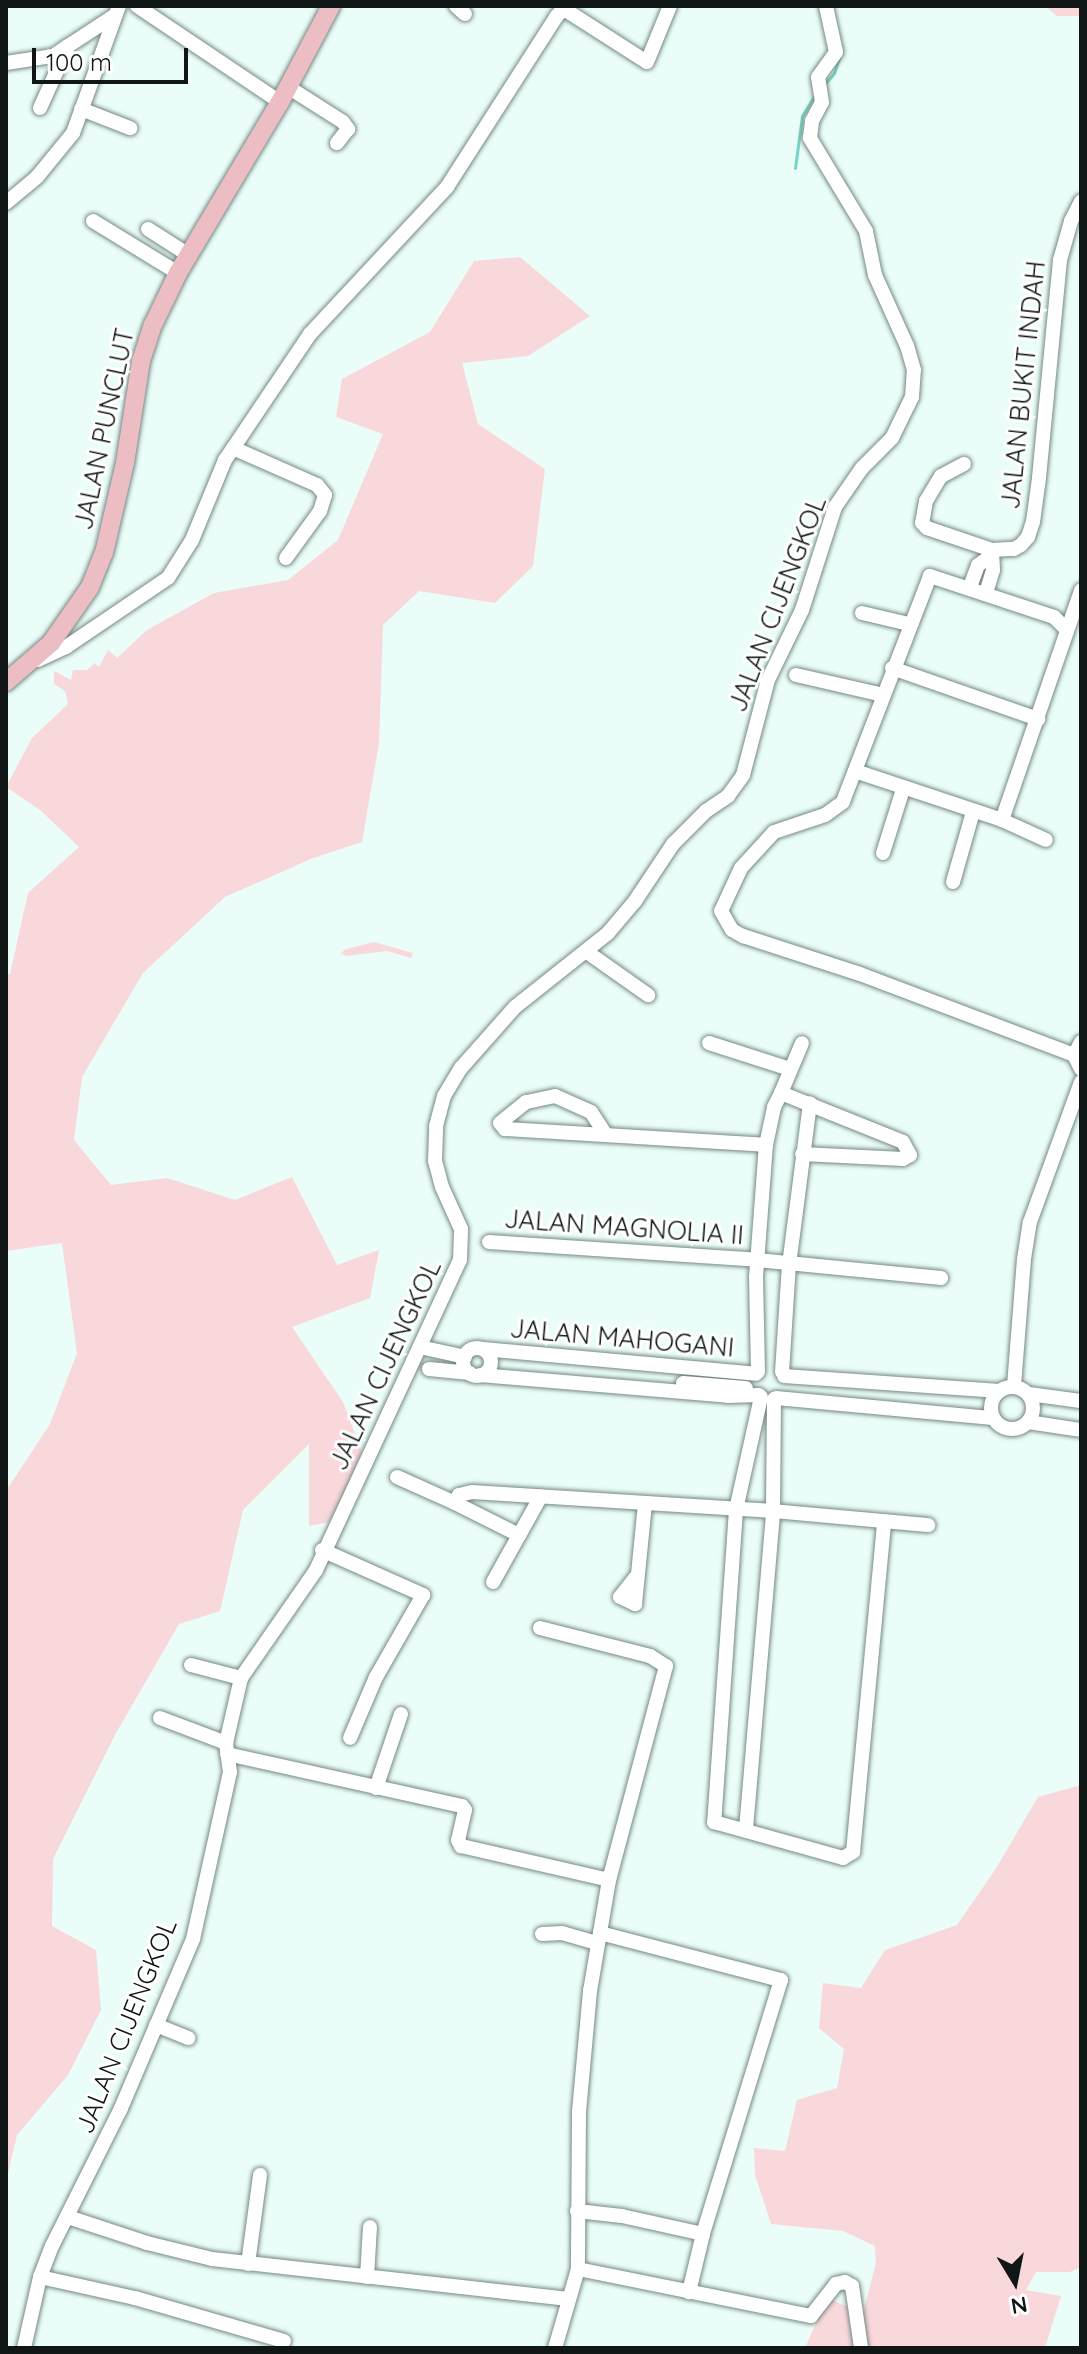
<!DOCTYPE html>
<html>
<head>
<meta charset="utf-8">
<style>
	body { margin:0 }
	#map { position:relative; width:1087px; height:2354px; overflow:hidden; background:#eafdf9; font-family:Quicksand,sans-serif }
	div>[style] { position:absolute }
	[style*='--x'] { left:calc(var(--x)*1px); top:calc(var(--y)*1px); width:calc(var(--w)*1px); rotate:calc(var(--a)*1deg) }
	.green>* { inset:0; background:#f9d8dc }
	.stream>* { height:3px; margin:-1.5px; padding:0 1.5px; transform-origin:1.5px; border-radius:1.5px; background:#75d5c4 }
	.roads { filter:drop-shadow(0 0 2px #768884) drop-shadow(0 0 2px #768884) }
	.minor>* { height:14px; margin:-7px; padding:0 7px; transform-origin:7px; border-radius:7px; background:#fff }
	.minor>.ring { margin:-7px; padding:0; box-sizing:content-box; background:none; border:14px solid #fff; border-radius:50% }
	.major>* { height:18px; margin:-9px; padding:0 9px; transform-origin:9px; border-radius:9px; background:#ecbec4 }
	span { translate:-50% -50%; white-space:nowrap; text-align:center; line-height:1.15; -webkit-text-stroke:6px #fff; paint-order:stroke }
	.street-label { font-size:26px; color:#0f1615 }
	.frame { position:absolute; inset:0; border:8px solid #0f1615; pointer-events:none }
	.north { position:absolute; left:975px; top:2242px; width:80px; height:80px; -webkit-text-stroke:6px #fff; paint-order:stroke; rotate:170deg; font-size:22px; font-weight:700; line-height:32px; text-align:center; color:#0f1615 }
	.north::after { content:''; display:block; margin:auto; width:28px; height:36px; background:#0f1615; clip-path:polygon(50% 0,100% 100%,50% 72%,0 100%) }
	.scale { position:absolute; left:32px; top:48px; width:156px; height:36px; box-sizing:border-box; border:4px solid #0f1615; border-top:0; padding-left:10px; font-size:24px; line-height:28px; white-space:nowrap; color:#0f1615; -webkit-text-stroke:6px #fff; paint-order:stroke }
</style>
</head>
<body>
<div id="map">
	<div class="green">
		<i style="clip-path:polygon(1045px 6px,1081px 6px,1081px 16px,1057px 16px)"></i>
		<i style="clip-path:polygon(520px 257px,590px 316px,528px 356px,462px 363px,478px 424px,545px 469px,533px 566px,495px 603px,419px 591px,383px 625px,379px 743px,362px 842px,313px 858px,225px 897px,143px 973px,82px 1077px,74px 1140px,111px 1185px,167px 1178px,235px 1200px,292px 1177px,337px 1265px,379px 1250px,370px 1298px,292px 1327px,343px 1402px,363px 1455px,329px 1522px,309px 1526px,309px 1444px,243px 1510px,220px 1611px,179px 1624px,116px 1733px,53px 1859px,52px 1926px,96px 1950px,101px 2010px,68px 2075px,17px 2135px,6px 2182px,6px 1491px,50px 1424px,77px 1353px,62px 1243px,6px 1251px,6px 975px,10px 974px,28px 893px,79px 847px,40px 810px,6px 787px,32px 738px,68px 704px,65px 691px,54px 684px,54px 671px,71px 680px,73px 670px,87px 670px,95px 663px,99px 667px,108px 650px,117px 658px,147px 630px,214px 593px,288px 580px,338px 540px,383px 434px,336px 417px,342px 379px,430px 332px,474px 261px)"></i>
		<i style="clip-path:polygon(374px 942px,413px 953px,411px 958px,387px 951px,346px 956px,341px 953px,346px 949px)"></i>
		<i style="clip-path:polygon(1081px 1785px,1081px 2267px,1070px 2272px,1036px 2272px,1026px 2290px,1061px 2296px,1045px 2348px,805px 2348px,827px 2298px,863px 2313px,876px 2263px,875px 2246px,843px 2231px,771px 2224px,755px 2175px,754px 2148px,785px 2151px,797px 2100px,837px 2088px,844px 2049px,819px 2028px,823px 1983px,861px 1988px,885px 1950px,957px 1925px,995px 1870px,1038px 1797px)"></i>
	</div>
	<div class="stream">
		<i style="--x:824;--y:85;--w:16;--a:-50"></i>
		<i style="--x:834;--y:73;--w:24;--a:-71"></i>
		<i style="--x:795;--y:168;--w:52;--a:-82.3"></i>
		<i style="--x:802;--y:116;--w:27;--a:-59"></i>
	</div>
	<div class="roads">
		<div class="minor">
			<i style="--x:137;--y:6;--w:172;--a:33.9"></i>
			<i style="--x:456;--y:6;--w:12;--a:42"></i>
			<i style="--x:564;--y:9;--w:98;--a:32.6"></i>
			<i style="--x:647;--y:62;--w:61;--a:-67.7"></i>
			<i style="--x:6;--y:63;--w:48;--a:-8.5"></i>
			<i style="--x:53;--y:56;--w:18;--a:-34"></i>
			<i style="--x:288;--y:87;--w:65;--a:32.5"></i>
			<i style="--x:343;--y:122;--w:9;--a:54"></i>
			<i style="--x:348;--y:129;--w:18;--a:128"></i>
			<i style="--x:40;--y:108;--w:68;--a:-65.7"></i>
			<i style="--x:68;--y:46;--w:55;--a:-33.1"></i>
			<i style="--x:81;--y:109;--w:53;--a:21.2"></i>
			<i style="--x:6;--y:203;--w:40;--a:-40"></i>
			<i style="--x:37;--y:177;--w:57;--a:-50.7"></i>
			<i style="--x:73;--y:133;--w:135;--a:-70.1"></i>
			<i style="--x:93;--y:221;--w:100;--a:31.5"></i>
			<i style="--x:148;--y:229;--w:50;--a:32.7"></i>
			<i style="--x:233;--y:448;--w:92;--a:23.8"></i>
			<i style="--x:317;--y:485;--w:13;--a:51"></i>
			<i style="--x:325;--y:495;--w:17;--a:107"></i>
			<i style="--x:320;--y:511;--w:58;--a:125.9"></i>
			<i style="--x:964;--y:464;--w:26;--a:152"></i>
			<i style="--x:941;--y:476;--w:29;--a:121"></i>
			<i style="--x:926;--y:501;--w:22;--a:100"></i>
			<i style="--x:922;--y:523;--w:7;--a:45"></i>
			<i style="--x:927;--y:528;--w:69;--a:18.7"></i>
			<i style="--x:992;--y:550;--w:22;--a:-3"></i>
			<i style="--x:1014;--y:549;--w:8;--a:-30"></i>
			<i style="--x:1021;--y:545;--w:11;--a:-49"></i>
			<i style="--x:1028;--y:537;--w:16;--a:-72"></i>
			<i style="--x:1033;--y:522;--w:44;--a:-82.2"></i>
			<i style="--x:1039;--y:478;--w:219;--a:-84.5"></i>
			<i style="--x:1060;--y:260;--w:41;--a:-74.2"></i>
			<i style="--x:1071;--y:221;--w:22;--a:-63"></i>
			<i style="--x:970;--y:587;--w:23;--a:-70"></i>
			<i style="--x:978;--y:565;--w:14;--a:-34"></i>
			<i style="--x:986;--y:593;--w:24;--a:-73"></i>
			<i style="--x:993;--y:570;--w:20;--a:-93"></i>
			<i style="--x:862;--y:613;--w:48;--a:13.2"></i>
			<i style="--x:1067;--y:630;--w:18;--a:-135"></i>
			<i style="--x:1054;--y:617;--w:131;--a:-161.7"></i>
			<i style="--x:930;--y:576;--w:242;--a:111.1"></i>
			<i style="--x:843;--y:802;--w:22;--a:144"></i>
			<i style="--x:825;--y:815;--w:54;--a:161.6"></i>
			<i style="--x:774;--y:832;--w:49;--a:132.5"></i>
			<i style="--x:741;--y:868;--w:47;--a:114.9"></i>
			<i style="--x:721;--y:911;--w:22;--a:60"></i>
			<i style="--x:732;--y:930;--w:13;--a:29"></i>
			<i style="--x:743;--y:936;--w:123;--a:18"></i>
			<i style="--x:860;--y:974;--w:229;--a:20.7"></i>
			<i style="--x:38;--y:660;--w:31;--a:-25"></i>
			<i style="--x:66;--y:647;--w:123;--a:-34.1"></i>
			<i style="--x:168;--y:578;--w:45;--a:-57.7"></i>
			<i style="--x:192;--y:540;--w:87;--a:-67.6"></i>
			<i style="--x:225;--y:460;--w:152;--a:-56"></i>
			<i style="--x:310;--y:334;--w:201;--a:-47"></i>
			<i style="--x:447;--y:187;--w:202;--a:-57.3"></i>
			<i style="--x:556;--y:17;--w:15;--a:-48"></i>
			<i style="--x:892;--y:668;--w:155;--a:19.3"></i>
			<i style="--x:796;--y:675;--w:89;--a:12.9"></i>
			<i style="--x:855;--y:771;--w:155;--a:18.4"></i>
			<i style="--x:1002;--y:820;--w:48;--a:24.4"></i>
			<i style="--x:1002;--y:820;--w:243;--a:-71"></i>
			<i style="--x:883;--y:853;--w:67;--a:-72.6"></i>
			<i style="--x:953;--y:882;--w:73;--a:-74.1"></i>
			<i style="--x:587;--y:952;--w:75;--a:35.2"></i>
			<i style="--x:1081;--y:1042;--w:15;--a:118"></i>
			<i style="--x:1074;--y:1055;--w:16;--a:63"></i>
			<i style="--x:709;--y:1043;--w:85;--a:17.8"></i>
			<i style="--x:781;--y:1093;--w:54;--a:-67.2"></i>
			<i style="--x:606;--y:1135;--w:27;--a:-123"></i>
			<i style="--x:591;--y:1112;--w:39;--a:-156"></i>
			<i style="--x:555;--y:1096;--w:30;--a:168"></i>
			<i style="--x:526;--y:1102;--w:33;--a:141"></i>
			<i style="--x:500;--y:1123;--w:8;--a:50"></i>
			<i style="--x:505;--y:1129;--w:261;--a:3.5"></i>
			<i style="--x:489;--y:1242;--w:269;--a:3.8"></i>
			<i style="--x:757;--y:1260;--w:185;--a:5.6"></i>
			<i style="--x:420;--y:1347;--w:46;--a:12.5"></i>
			<i class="ring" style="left:463px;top:1348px;width:14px;height:14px"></i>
			<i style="--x:483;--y:1349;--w:274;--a:5.2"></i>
			<i style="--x:429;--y:1369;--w:41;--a:5.6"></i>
			<i style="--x:758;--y:1372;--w:95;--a:-91.2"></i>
			<i style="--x:756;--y:1277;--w:132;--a:-85.7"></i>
			<i style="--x:766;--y:1145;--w:39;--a:-78"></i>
			<i style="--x:774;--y:1107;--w:16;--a:-63"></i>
			<i style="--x:781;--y:1093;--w:131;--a:21.9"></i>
			<i style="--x:903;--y:1142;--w:15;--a:62"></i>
			<i style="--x:910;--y:1155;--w:8;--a:150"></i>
			<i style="--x:903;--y:1159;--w:101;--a:-177.2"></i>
			<i style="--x:782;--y:1372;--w:107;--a:-86.3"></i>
			<i style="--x:789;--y:1265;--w:163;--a:-82.6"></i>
			<i style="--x:480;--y:1375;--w:249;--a:4.8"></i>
			<i style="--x:728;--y:1396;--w:31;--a:-2"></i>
			<i style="--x:784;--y:1376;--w:216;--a:4"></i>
			<i style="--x:683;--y:1383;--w:63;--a:4.5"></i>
			<i style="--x:1014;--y:1386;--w:127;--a:-85.5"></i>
			<i style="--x:1024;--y:1259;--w:37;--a:-81"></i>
			<i style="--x:1030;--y:1222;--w:149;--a:-70"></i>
			<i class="ring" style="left:991px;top:1387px;width:28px;height:28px"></i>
			<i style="--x:1029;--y:1394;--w:52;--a:7.7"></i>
			<i style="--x:761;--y:1397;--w:116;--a:102.5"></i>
			<i style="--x:736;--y:1510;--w:313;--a:94"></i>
			<i style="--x:714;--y:1822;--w:134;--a:15.6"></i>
			<i style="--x:843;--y:1858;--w:12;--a:-31"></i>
			<i style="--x:853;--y:1852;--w:332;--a:-84.6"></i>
			<i style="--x:776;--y:1398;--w:218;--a:5.3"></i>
			<i style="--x:1028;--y:1422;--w:54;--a:8.6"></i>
			<i style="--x:397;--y:1477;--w:64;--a:24.1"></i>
			<i style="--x:455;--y:1503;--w:9;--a:-63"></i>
			<i style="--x:459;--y:1495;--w:13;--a:-13"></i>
			<i style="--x:472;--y:1492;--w:302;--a:3.6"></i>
			<i style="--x:773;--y:1511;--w:156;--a:5.2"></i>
			<i style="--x:455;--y:1503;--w:72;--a:26.6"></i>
			<i style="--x:322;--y:1550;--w:111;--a:24"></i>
			<i style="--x:423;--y:1595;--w:95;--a:119.8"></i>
			<i style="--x:376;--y:1677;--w:66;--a:113.1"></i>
			<i style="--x:635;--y:1578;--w:24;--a:128"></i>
			<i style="--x:620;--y:1597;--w:17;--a:25"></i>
			<i style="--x:635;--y:1604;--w:100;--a:-84.3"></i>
			<i style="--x:493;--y:1582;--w:98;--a:-60.8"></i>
			<i style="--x:540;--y:1628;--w:114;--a:14.3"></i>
			<i style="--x:650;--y:1656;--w:19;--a:32"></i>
			<i style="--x:666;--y:1666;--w:221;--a:104.9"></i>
			<i style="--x:191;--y:1665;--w:52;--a:14.6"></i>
			<i style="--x:160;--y:1718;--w:71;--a:20.7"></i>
			<i style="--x:227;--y:1754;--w:241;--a:12.5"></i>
			<i style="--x:462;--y:1806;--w:5;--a:53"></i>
			<i style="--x:465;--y:1810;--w:31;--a:103"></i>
			<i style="--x:458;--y:1840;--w:7;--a:63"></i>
			<i style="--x:461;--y:1846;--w:152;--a:12.9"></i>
			<i style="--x:609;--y:1880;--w:113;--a:99.7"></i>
			<i style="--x:590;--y:1991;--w:121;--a:95.2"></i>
			<i style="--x:579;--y:2111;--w:158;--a:90.4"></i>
			<i style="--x:578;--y:2269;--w:82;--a:106.2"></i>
			<i style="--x:376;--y:1788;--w:78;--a:-71.3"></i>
			<i style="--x:746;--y:1829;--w:319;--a:-85.1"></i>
			<i style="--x:773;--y:1511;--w:112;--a:-89.5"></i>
			<i style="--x:600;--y:1933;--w:187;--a:14.6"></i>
			<i style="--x:781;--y:1980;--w:266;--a:107.1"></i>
			<i style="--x:703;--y:2234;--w:60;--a:103.6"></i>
			<i style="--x:542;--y:1934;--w:20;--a:-3"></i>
			<i style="--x:562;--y:1933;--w:37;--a:16"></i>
			<i style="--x:156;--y:2025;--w:35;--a:22"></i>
			<i style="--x:577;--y:2211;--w:45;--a:6.3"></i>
			<i style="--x:622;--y:2216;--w:83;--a:12.5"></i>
			<i style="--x:68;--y:2217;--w:83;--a:18.2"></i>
			<i style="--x:147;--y:2243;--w:67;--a:13.8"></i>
			<i style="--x:212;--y:2259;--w:359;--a:6.4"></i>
			<i style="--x:248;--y:2264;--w:90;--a:-82.3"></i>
			<i style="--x:578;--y:2269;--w:238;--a:11.4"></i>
			<i style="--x:811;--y:2316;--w:41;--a:-52"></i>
			<i style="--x:836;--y:2284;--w:9;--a:-13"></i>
			<i style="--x:845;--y:2282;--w:8;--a:30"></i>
			<i style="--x:852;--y:2286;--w:63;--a:81.7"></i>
			<i style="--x:40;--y:2277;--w:97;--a:12.5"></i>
			<i style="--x:135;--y:2298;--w:155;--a:16.1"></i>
			<i style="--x:367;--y:2277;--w:50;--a:-86.6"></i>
			<i style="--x:24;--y:2348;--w:73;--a:-77.3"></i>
			<i style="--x:40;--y:2277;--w:33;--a:-69"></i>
			<i style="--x:52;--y:2246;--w:154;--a:-63.4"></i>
			<i style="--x:121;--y:2108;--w:184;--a:-66.9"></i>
			<i style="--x:193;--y:1939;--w:171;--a:-77.5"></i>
			<i style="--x:230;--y:1772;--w:29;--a:-98"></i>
			<i style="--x:226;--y:1743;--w:67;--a:-77"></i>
			<i style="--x:241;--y:1678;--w:131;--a:-55.2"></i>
			<i style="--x:316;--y:1570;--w:342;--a:-65.1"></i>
			<i style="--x:460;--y:1260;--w:31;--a:-88"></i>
			<i style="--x:461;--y:1229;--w:46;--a:-114.3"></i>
			<i style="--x:442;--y:1187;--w:27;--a:-105"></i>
			<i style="--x:435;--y:1161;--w:35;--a:-88"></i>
			<i style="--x:436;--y:1126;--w:31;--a:-75"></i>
			<i style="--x:444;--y:1096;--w:33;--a:-59"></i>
			<i style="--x:461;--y:1068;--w:81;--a:-48.5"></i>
			<i style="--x:515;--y:1007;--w:119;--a:-38.5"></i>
			<i style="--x:608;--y:933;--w:42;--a:-49.8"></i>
			<i style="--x:635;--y:901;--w:69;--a:-56.3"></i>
			<i style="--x:673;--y:844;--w:47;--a:-45"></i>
			<i style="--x:706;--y:811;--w:27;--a:-34"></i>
			<i style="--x:728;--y:796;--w:26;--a:-54"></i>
			<i style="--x:743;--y:775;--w:98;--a:-75.3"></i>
			<i style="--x:768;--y:680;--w:78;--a:-64.1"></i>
			<i style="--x:802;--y:610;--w:108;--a:-72.2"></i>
			<i style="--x:835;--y:507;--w:47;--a:-55.3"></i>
			<i style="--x:862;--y:468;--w:42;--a:-45"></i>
			<i style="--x:892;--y:438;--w:46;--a:-64"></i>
			<i style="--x:912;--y:397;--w:27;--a:-86"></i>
			<i style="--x:914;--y:370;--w:25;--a:-106"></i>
			<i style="--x:907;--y:346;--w:78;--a:-114.3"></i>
			<i style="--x:875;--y:275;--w:45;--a:-101.6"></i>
			<i style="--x:866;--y:231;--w:109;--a:-121.1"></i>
			<i style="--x:810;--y:138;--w:17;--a:-83"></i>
			<i style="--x:812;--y:121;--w:21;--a:-62"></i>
			<i style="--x:822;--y:102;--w:25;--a:-99"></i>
			<i style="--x:818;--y:77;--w:31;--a:-54"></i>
			<i style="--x:836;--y:52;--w:47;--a:-102.3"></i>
		</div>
		<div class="major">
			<i style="--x:6;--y:682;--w:60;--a:-40.9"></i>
			<i style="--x:51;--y:643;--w:68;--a:-55.1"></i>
			<i style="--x:90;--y:587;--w:37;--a:-68"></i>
			<i style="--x:104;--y:553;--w:92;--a:-76.9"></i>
			<i style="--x:125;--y:463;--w:103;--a:-81.1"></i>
			<i style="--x:141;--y:361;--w:38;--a:-72"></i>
			<i style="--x:153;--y:325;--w:58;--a:-64.3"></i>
			<i style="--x:178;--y:273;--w:199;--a:-59.2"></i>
			<i style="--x:280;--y:102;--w:109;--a:-62"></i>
		</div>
	</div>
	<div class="street-label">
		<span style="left:1023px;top:385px;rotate:-84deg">JALAN BUKIT INDAH</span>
		<span style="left:104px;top:429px;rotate:-78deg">JALAN PUNCLUT</span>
		<span style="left:777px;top:604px;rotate:-69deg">JALAN CIJENGKOL</span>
		<span style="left:624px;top:1227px;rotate:4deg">JALAN MAGNOLIA II</span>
		<span style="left:622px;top:1338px;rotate:5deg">JALAN MAHOGANI</span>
		<span style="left:385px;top:1365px;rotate:-65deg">JALAN CIJENGKOL</span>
		<span style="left:126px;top:2026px;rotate:-68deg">JALAN CIJENGKOL</span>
	</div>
	<div class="frame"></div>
	<div class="north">N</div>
	<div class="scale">100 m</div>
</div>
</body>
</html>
